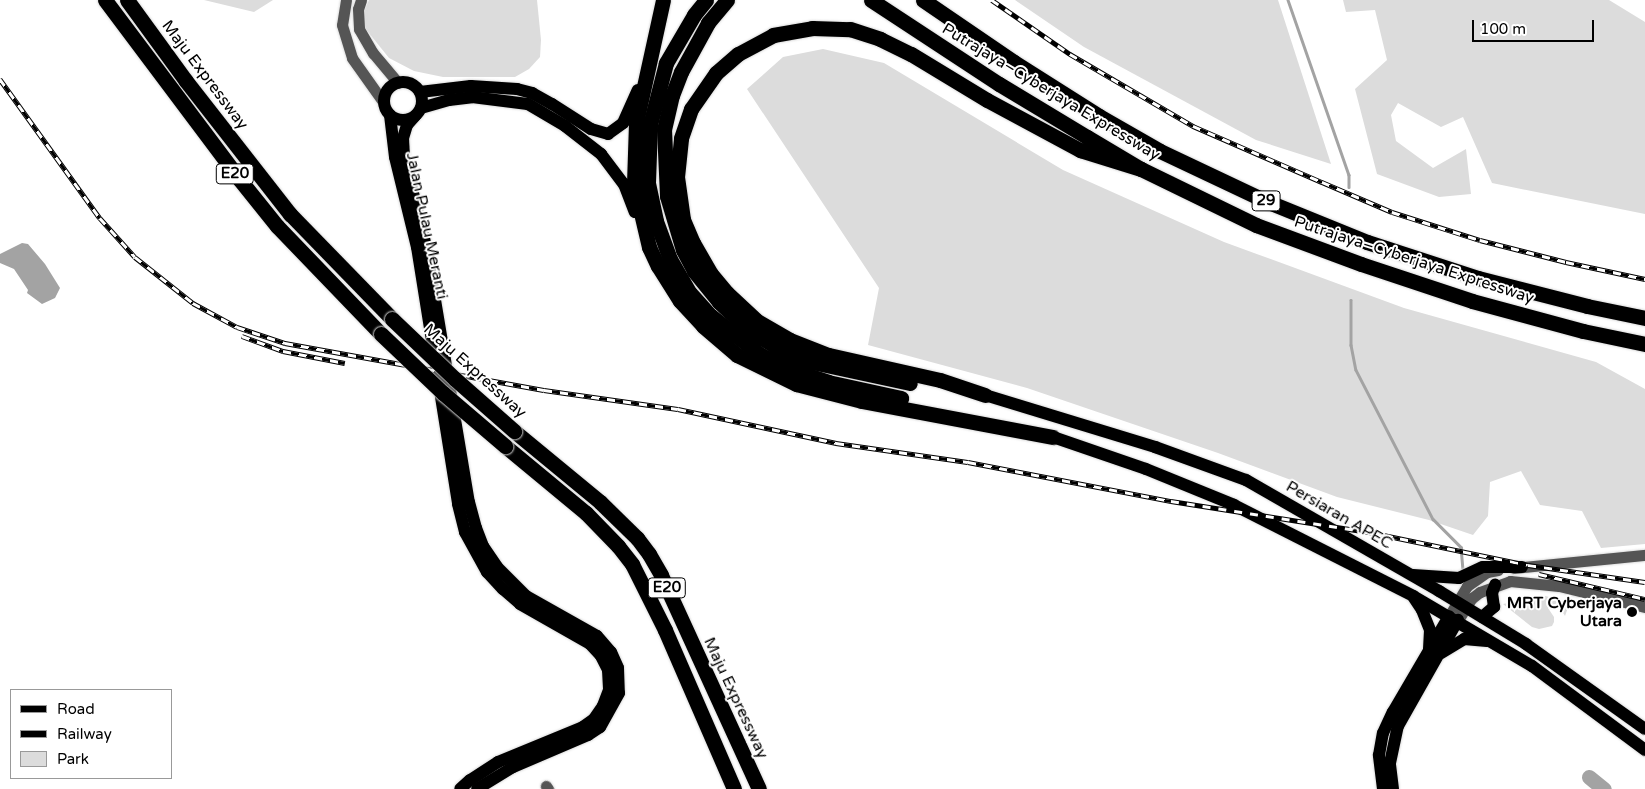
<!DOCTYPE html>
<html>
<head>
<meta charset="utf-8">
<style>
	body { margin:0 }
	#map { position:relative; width:1645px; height:789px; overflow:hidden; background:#fff; font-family:"Varela Round",sans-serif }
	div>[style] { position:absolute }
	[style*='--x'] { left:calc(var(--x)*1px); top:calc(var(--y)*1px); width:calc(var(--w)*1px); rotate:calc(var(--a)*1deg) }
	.green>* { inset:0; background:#dcdcdc }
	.water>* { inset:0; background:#a3a3a3 }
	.stream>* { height:2.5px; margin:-1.25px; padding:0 1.25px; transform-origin:1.25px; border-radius:1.25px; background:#a3a3a3 }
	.river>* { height:15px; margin:-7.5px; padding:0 7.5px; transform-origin:7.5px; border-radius:7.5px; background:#a3a3a3 }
	.roads { filter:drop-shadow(0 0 1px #dbdbdb) drop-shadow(0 0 1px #dbdbdb) }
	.minor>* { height:11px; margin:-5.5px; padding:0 5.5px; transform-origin:5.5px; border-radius:5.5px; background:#555 }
	.major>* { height:12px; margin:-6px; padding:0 6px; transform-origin:6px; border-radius:6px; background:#000 }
	.major>.ring { margin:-6px; padding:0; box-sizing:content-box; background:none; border:12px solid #000; border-radius:50% }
	.highway>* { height:15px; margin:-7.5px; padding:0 7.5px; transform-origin:7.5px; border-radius:7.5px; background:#000 }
	.rail>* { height:4.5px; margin-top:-2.25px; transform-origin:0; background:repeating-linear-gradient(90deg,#fff 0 8px,#000 0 16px); box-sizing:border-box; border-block:1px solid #000 }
	.bridges { filter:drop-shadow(0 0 1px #dbdbdb) drop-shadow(0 0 1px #dbdbdb) }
	.highway-bridge>* { height:15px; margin:-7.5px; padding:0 7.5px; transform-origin:7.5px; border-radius:7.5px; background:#000 }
	.dots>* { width:14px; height:14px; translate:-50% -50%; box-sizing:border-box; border:2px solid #fff; border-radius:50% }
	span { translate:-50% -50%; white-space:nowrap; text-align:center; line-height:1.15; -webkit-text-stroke:4px #fff; paint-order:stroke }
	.shield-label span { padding:1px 4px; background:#fff; border:1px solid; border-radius:4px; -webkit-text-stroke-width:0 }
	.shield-label { font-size:15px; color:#000; font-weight:700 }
	.street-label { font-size:16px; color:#000 }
	.poi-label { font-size:16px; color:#000; font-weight:700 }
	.right { translate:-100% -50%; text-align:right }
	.legend { position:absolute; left:10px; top:689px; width:162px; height:90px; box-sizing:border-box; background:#fff; border:1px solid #999; margin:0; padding:6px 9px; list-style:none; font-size:15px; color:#000 }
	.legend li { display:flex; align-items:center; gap:10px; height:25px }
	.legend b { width:25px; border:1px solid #999 }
	.scale { position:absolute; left:1472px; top:20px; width:122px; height:22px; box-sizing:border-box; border:2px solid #000; border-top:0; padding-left:6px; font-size:15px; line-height:18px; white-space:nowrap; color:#000; -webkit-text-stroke:4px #fff; paint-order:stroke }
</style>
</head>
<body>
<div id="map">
	<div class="green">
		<i style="clip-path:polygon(204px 0,273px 0,254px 12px)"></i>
		<i style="clip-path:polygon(369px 0,537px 0,541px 40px,540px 57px,529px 69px,515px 77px,443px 77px,414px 71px,389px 58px,364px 27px,365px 9px)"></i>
		<i style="clip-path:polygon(1015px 0,1278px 0,1331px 164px,1256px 140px,1084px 47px)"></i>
		<i style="clip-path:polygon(1343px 0,1609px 0,1645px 22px,1645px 214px,1492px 183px,1463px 117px,1441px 127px,1398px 103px,1391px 115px,1396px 141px,1433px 168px,1466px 149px,1471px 194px,1439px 197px,1377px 174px,1355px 89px,1387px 60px,1375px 10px,1346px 12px)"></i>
		<i style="clip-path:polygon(823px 49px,884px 63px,1063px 170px,1224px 242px,1404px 308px,1596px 362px,1645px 389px,1645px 544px,1601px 548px,1582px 511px,1540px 505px,1521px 471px,1490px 482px,1488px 516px,1473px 535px,1429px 520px,1337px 497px,1218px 453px,1027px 388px,868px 345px,879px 288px,747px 89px,783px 57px)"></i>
		<i style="clip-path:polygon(1545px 596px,1570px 602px,1565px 616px,1557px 603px,1548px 608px,1554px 617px,1554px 622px,1552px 626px,1539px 629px,1532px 627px,1503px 604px)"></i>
	</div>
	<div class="water">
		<i style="clip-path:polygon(22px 243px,28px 244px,45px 264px,60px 288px,55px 298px,42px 304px,27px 293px,28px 290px,14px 269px,0 263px,0 254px)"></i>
	</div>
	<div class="stream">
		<i style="--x:1288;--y:0;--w:185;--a:70.8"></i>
		<i style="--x:1349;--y:175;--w:12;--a:90"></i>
		<i style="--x:1351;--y:300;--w:45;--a:90"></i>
		<i style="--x:1351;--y:345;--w:25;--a:79"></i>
		<i style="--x:1356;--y:370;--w:168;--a:62.7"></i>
		<i style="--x:1433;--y:519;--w:40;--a:45"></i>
		<i style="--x:1461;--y:547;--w:22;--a:85"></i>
	</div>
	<div class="river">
		<i style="--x:1589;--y:777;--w:19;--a:39"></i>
	</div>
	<div class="roads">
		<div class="minor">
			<i style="--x:346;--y:0;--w:25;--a:99"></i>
			<i style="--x:342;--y:25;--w:34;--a:73"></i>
			<i style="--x:352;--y:58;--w:55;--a:54.6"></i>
			<i style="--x:361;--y:0;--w:9;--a:108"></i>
			<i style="--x:358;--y:9;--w:20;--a:87"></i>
			<i style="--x:359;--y:29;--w:28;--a:60"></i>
			<i style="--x:373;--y:53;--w:39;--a:50"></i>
			<i style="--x:1514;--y:568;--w:132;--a:-5.7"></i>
			<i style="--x:1449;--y:616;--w:35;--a:-59"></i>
			<i style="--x:1467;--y:586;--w:24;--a:-35"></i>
			<i style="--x:1487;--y:572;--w:11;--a:-10"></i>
			<i style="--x:1458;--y:620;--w:26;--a:-58"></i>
			<i style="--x:1472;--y:598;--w:10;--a:-37"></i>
			<i style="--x:1480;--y:592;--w:32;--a:-20"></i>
			<i style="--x:1510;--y:581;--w:49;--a:5.8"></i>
			<i style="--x:1559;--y:586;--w:89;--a:13.7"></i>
			<i style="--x:546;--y:786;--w:4;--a:56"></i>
		</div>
		<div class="major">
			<i class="ring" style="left:384px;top:82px;width:26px;height:26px"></i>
			<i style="--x:420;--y:92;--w:51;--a:-6.7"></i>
			<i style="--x:471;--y:86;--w:46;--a:3.7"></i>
			<i style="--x:517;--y:89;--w:16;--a:15"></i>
			<i style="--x:532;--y:93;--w:23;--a:29"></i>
			<i style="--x:552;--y:104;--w:46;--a:32.7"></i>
			<i style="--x:591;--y:129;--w:18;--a:16"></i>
			<i style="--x:608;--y:134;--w:19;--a:-36"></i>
			<i style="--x:623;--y:123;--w:36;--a:-66"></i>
			<i style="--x:421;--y:108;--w:29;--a:-16"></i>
			<i style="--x:449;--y:100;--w:23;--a:-7"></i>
			<i style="--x:472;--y:97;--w:56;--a:7.1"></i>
			<i style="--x:528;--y:104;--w:43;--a:30.7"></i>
			<i style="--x:565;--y:126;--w:46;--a:37.9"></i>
			<i style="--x:601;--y:154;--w:38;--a:53"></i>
			<i style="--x:624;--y:184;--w:30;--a:69"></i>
			<i style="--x:390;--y:115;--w:42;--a:83.2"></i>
			<i style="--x:395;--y:157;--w:93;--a:76.3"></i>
			<i style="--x:417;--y:247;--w:260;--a:80.9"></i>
			<i style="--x:458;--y:504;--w:29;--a:76"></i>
			<i style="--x:465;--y:532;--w:46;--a:61.2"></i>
			<i style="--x:487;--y:572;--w:23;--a:47"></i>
			<i style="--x:503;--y:589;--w:23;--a:41"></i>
			<i style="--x:520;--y:604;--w:81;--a:29.7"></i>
			<i style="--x:590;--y:644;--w:16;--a:47"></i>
			<i style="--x:601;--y:656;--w:16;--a:63"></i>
			<i style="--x:608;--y:670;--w:20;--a:87"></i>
			<i style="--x:609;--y:690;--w:17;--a:111"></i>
			<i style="--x:603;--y:706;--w:16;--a:125"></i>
			<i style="--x:594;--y:719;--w:14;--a:144"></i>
			<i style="--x:583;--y:727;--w:92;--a:157.6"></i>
			<i style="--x:498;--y:762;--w:33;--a:147"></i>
			<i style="--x:470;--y:780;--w:13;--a:138"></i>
			<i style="--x:415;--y:116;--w:12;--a:132"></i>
			<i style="--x:407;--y:125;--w:14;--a:107"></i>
			<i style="--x:403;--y:138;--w:18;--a:87"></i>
			<i style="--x:404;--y:156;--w:93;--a:76.3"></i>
			<i style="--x:426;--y:246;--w:260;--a:80.5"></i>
			<i style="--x:469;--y:502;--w:27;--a:75"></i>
			<i style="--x:476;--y:528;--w:19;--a:69"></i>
			<i style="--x:483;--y:546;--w:25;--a:56"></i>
			<i style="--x:497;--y:567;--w:41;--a:45"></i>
			<i style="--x:526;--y:596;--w:81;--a:29.4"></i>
			<i style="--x:597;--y:636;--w:21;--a:49"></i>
			<i style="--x:611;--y:652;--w:17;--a:66"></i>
			<i style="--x:618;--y:668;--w:25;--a:88"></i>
			<i style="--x:619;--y:693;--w:39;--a:119"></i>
			<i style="--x:600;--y:727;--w:14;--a:146"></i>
			<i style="--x:588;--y:735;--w:82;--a:156.9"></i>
			<i style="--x:513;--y:767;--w:42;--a:148.6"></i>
			<i style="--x:985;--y:395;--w:178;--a:17"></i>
			<i style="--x:1155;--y:447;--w:97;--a:19.9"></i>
			<i style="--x:1246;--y:480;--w:223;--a:29.9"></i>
			<i style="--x:1439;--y:591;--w:102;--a:31.3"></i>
			<i style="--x:1526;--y:644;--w:146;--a:35.5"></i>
			<i style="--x:1053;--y:437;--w:98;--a:19"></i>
			<i style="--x:1146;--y:469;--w:95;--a:22.2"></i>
			<i style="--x:1234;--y:505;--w:201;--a:26.9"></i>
			<i style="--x:1413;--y:596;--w:138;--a:30.5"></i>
			<i style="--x:1532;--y:666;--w:141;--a:36.6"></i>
			<i style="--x:1413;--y:575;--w:46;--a:3.7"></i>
			<i style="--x:1459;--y:578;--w:26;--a:-25"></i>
			<i style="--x:1483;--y:567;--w:39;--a:0"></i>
			<i style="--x:1414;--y:598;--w:14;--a:56"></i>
			<i style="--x:1422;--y:610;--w:22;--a:68"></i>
			<i style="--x:1430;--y:630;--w:19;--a:93"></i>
			<i style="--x:1482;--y:617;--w:16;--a:-40"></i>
			<i style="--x:1494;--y:607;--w:14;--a:-98"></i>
			<i style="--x:1492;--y:593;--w:9;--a:-69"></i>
			<i style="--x:1441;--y:653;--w:27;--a:-31"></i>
			<i style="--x:1464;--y:639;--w:23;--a:5"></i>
			<i style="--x:1383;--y:789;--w:34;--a:-97"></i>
			<i style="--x:1379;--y:755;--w:22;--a:-80"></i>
			<i style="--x:1383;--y:733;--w:23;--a:-65"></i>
			<i style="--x:1393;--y:712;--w:111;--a:-59.7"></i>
			<i style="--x:1393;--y:789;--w:26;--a:-97"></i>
			<i style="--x:1390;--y:763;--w:38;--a:-78"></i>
			<i style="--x:1398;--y:726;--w:122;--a:-60.5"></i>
		</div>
		<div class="highway">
			<i style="--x:105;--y:0;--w:225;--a:53.1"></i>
			<i style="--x:240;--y:180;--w:59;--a:51.2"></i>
			<i style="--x:277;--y:226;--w:150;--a:46.1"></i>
			<i style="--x:127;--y:0;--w:100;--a:53.9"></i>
			<i style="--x:186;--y:81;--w:169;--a:52"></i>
			<i style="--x:290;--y:214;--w:146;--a:45.8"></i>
			<i style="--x:663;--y:0;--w:126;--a:102.4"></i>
			<i style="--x:636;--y:123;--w:60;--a:91.9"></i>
			<i style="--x:634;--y:183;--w:66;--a:76.8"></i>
			<i style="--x:649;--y:247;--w:21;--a:65"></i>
			<i style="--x:658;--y:266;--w:41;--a:57.8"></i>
			<i style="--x:680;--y:301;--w:34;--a:47"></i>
			<i style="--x:703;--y:326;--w:45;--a:40.5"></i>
			<i style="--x:737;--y:355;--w:66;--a:26.2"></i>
			<i style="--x:796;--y:384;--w:68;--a:14.4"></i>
			<i style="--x:862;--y:401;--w:194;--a:10.7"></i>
			<i style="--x:706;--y:0;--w:19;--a:129"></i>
			<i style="--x:694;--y:15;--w:56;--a:120.3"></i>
			<i style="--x:666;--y:63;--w:64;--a:104.5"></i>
			<i style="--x:650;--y:125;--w:58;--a:92"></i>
			<i style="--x:648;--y:183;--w:39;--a:78"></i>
			<i style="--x:656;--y:221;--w:40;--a:69.8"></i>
			<i style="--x:670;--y:259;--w:39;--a:60"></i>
			<i style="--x:690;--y:293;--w:31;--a:48"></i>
			<i style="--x:711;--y:316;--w:63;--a:38"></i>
			<i style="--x:761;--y:355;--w:41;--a:24.7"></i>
			<i style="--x:798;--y:372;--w:32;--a:18"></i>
			<i style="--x:828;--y:382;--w:75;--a:12.4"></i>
			<i style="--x:727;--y:0;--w:30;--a:130"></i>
			<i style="--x:708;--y:23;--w:56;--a:118.9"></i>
			<i style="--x:681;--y:72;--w:25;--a:111"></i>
			<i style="--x:672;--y:95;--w:35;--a:103"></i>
			<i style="--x:664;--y:129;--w:67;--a:87.4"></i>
			<i style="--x:667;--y:196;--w:56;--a:73.5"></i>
			<i style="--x:683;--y:250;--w:24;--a:62"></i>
			<i style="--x:694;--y:271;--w:40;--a:51"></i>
			<i style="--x:719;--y:302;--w:41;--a:43"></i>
			<i style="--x:749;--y:330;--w:40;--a:32"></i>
			<i style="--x:783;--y:351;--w:31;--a:21"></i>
			<i style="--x:812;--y:362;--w:100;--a:12.1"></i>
			<i style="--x:871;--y:0;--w:153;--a:33.3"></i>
			<i style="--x:999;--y:84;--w:103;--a:31.1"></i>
			<i style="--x:1087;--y:137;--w:63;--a:30.7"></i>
			<i style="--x:1141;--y:169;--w:128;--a:26"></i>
			<i style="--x:1256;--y:225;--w:112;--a:20.4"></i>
			<i style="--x:1361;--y:264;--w:117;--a:18.4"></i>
			<i style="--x:1472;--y:301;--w:115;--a:15.1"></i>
			<i style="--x:1583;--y:331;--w:63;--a:11.8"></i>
			<i style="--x:923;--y:0;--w:110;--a:34.3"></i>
			<i style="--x:1014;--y:62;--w:101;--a:32.4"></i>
			<i style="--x:1099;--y:116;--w:70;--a:29.8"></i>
			<i style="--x:1160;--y:151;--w:117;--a:25.3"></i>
			<i style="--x:1266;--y:201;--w:109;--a:22.1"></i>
			<i style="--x:1367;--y:242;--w:117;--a:18"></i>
			<i style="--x:1478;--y:278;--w:113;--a:14.4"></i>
			<i style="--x:1587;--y:306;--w:59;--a:11.7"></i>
			<i style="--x:985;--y:395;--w:47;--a:-161.6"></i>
			<i style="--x:940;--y:380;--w:115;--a:-167.4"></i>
			<i style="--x:828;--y:355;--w:41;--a:-158.5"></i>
			<i style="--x:790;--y:340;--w:39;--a:-150"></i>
			<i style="--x:756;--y:320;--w:40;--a:-137"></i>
			<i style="--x:727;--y:293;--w:25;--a:-130"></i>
			<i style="--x:711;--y:274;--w:36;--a:-120"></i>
			<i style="--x:693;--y:243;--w:26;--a:-113"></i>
			<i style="--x:683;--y:219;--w:42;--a:-98.1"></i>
			<i style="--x:677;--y:177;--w:39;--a:-84"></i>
			<i style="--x:681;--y:138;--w:31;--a:-71"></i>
			<i style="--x:691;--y:109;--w:44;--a:-55.2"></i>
			<i style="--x:716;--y:73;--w:29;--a:-41"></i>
			<i style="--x:738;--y:54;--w:40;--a:-28"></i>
			<i style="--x:773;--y:35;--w:40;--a:-10"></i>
			<i style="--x:812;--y:28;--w:38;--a:2"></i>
			<i style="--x:850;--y:29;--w:32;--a:18"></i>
			<i style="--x:880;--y:39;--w:34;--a:26"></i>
			<i style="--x:911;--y:54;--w:89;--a:31.2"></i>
			<i style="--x:987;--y:100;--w:106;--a:28.3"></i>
			<i style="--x:1080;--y:150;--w:64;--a:17.3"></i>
			<i style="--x:514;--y:431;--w:112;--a:39.5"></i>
			<i style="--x:600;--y:502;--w:52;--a:44.2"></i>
			<i style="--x:637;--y:538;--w:20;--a:53"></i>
			<i style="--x:649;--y:554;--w:24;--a:60"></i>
			<i style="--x:661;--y:575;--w:235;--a:65.4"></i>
			<i style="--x:505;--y:446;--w:105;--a:39.6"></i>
			<i style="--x:586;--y:513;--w:46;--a:45.9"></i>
			<i style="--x:618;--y:546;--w:23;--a:52"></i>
			<i style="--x:632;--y:564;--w:74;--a:63.4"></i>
			<i style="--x:665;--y:630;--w:173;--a:66.5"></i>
		</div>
	</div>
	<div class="rail">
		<i style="--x:992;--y:0;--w:95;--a:34.7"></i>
		<i style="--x:1070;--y:54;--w:143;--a:30.3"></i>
		<i style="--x:1193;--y:126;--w:141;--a:23.5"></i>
		<i style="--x:1322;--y:182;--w:76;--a:23.2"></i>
		<i style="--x:1392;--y:212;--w:92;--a:17.7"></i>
		<i style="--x:1480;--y:240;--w:89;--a:14.3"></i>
		<i style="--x:1566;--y:262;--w:81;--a:12.1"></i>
		<i style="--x:0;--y:79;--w:171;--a:54.3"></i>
		<i style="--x:100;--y:218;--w:52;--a:48.1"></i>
		<i style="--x:135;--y:257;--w:74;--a:38.4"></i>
		<i style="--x:193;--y:303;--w:50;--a:28.6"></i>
		<i style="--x:237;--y:327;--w:51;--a:18.4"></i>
		<i style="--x:285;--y:343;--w:263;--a:10.3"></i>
		<i style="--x:544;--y:390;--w:135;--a:8.1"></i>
		<i style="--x:678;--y:409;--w:162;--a:12.1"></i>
		<i style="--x:836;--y:443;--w:133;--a:8.2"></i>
		<i style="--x:968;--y:462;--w:207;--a:10.9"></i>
		<i style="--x:1171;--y:501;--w:200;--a:8.9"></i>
		<i style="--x:1369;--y:532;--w:162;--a:11.7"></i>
		<i style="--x:1528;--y:565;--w:118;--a:8.3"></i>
		<i style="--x:242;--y:336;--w:44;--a:20.1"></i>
		<i style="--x:283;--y:351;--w:63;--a:11"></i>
		<i style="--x:1539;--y:574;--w:109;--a:13.3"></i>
	</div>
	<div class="bridges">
		<div class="highway-bridge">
			<i style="--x:392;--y:319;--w:87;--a:43.6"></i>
			<i style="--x:455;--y:379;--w:79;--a:41.4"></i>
			<i style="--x:381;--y:334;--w:86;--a:43.6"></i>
			<i style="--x:443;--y:393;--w:82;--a:40.5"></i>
		</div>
	</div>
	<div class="dots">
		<i style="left:1632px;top:612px;background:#000"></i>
	</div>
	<div class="shield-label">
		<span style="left:235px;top:174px">E20</span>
		<span style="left:1266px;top:201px">29</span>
		<span style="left:667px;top:588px">E20</span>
	</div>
	<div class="street-label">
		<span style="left:205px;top:75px;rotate:53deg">Maju Expressway</span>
		<span style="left:1051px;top:92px;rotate:31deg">Putrajaya–Cyberjaya Expressway</span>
		<span style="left:427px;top:226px;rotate:78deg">Jalan Pulau Meranti</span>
		<span style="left:1414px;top:260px;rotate:18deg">Putrajaya–Cyberjaya Expressway</span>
		<span style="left:475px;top:371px;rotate:42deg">Maju Expressway</span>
		<span style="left:1339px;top:515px;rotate:30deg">Persiaran APEC</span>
		<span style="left:736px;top:698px;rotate:65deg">Maju Expressway</span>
	</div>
	<div class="poi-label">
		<span class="right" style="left:1622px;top:612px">MRT Cyberjaya<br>Utara</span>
	</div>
	<ul class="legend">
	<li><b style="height:6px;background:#000"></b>Road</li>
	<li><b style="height:6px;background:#000"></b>Railway</li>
	<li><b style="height:14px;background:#dcdcdc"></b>Park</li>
	</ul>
	<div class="scale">100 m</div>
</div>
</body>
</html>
